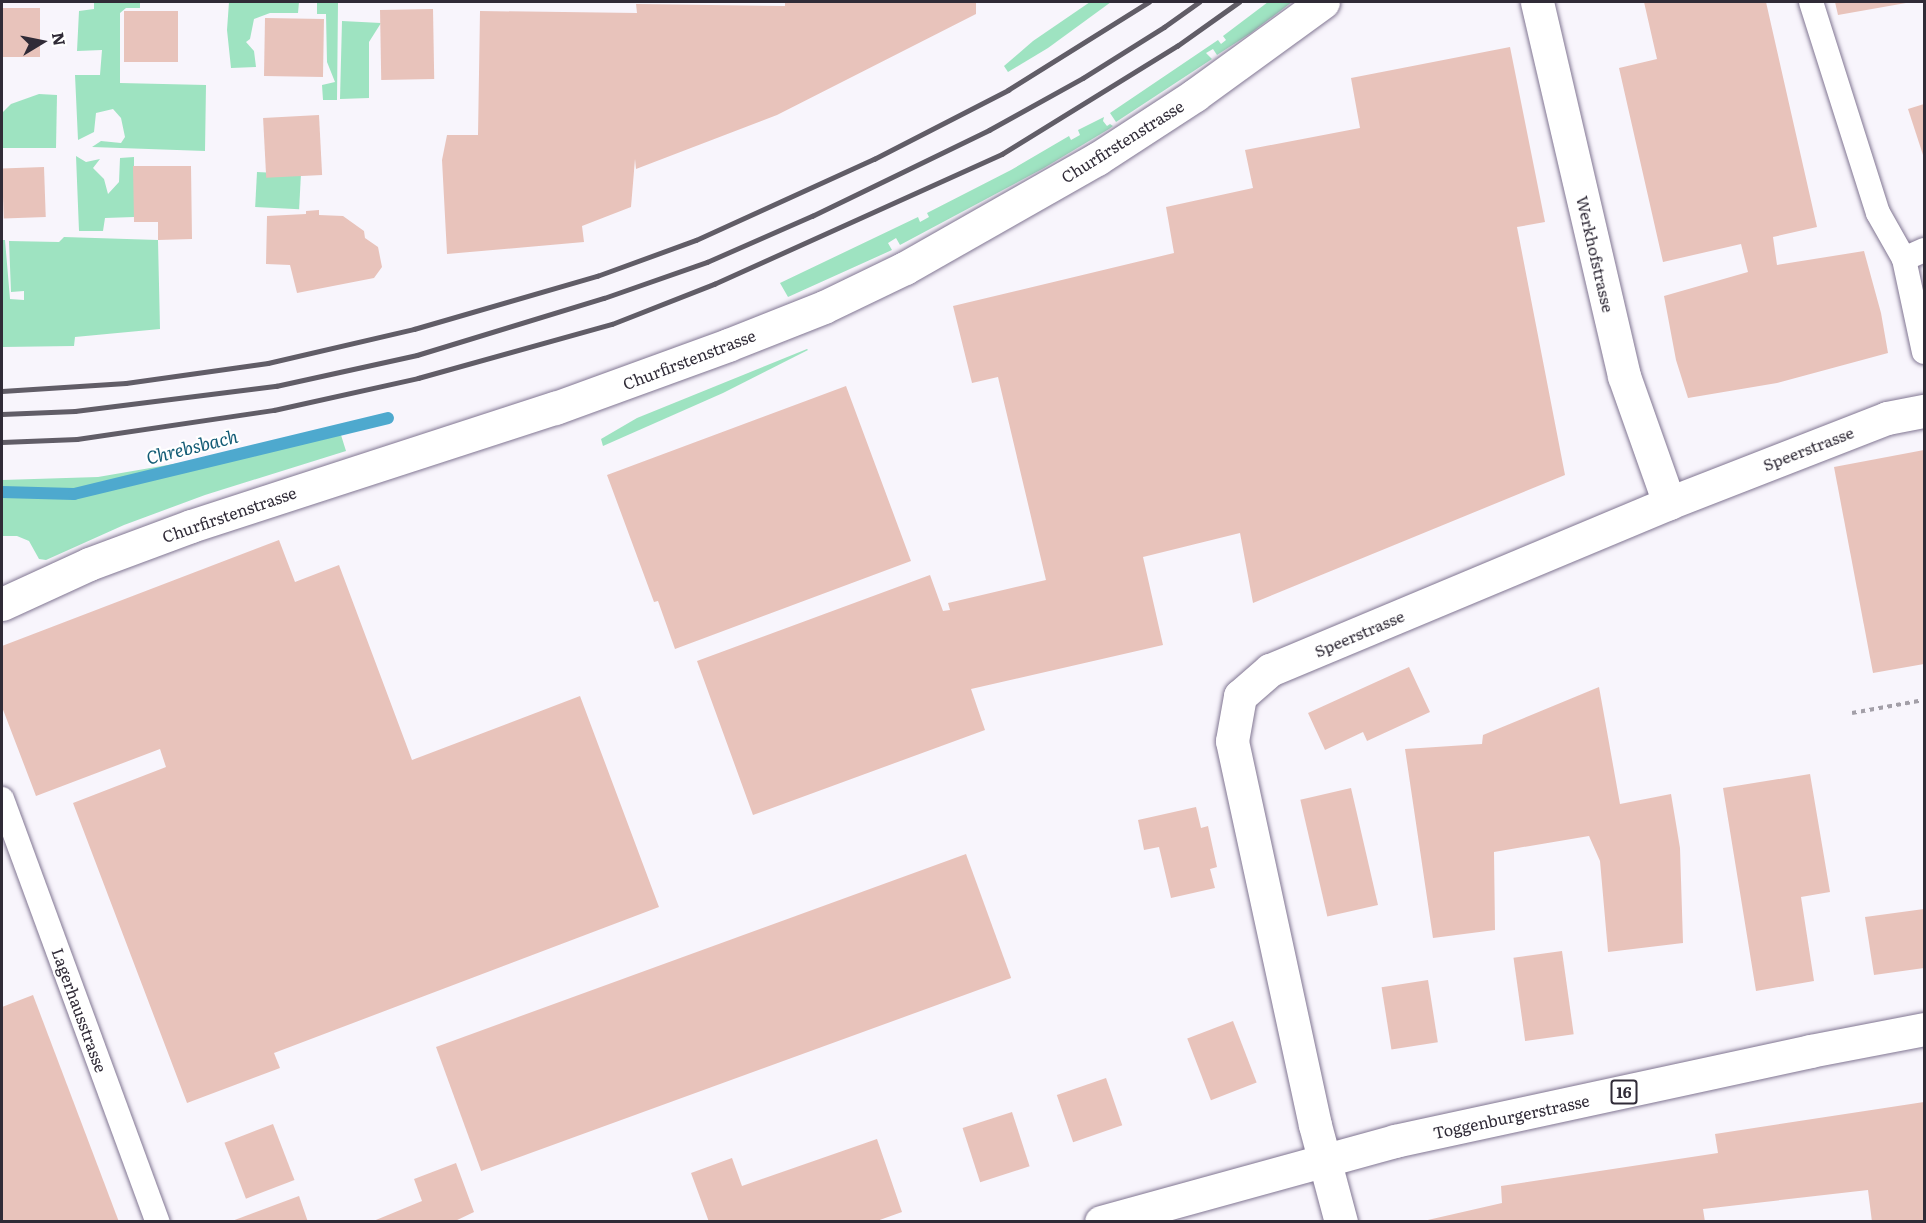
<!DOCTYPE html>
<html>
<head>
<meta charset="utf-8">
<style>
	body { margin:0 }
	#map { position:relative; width:1926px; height:1223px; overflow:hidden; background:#f8f5fc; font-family:Literata,serif }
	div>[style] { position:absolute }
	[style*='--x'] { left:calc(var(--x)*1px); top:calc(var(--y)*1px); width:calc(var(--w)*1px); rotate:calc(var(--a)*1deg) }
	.green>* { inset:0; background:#9ee3c1; transform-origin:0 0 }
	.stream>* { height:12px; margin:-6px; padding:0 6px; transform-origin:6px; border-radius:6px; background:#4ea9ce }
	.building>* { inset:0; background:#e8c3bb; transform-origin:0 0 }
	.path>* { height:4px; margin-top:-2px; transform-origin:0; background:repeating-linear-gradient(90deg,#a39fa8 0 4.5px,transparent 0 9px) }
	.roads { filter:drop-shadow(0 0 2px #817692) drop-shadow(0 0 2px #817692) }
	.lane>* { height:24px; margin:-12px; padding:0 12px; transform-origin:12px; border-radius:12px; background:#fff }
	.street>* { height:33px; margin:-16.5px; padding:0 16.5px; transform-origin:16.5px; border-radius:16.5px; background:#fff }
	.primary>* { height:33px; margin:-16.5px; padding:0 16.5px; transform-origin:16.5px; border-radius:16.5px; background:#fff }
	.rail>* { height:4.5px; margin:-2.25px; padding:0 2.25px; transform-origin:2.25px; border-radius:2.25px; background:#615d67 }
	span { translate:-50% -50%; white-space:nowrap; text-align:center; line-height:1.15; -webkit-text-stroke:4.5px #fff; paint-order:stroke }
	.shield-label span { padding:2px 4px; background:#fff; border:2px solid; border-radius:4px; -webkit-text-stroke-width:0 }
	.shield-label { font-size:15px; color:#302b37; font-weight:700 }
	.street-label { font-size:16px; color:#302b37 }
	.water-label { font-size:18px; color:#125b75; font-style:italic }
	.frame { position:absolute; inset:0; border:3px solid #302b37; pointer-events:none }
	.north { position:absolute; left:12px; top:12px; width:60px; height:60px; -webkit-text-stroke:4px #fff; paint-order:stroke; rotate:80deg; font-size:16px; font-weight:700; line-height:24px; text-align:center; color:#302b37 }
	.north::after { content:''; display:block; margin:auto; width:21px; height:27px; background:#302b37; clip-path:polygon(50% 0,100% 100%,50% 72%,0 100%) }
</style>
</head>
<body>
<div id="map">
	<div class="green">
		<i style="clip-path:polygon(94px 2px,140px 2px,140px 8px,126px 8px,120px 13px,120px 83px,206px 85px,205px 151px,92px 147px,101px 141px,121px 143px,125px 137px,121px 118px,113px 109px,96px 113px,94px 132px,78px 140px,75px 75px,100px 75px,102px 50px,77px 51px,79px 11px,94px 9px)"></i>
		<i style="clip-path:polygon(229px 2px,299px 2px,298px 13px,270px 13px,254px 19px,250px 39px,246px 42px,254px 51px,256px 67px,231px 68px,227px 30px)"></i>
		<i style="clip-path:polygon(317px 2px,338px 2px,337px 100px,323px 100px,322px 85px,335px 82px,327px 62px,326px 14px,317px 14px)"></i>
		<i style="clip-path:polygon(1090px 2px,1111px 2px,1048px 48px,1008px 72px,1004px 66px,1033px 41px)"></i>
		<i style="clip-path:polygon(1268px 2px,1292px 2px,1251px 33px,1217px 55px,1213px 49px,1206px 53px,1212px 59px,1116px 122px,1110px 113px,1218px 40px,1221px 44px,1226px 40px,1223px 36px)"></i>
		<i style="clip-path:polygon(342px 21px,381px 23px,369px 42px,369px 98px,340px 99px)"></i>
		<i style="clip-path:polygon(39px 94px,57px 95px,56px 148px,2px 148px,2px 113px,11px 104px)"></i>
		<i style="clip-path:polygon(1104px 117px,1103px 121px,1107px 126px,1110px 124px,1113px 126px,1109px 129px,1044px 168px,900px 245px,896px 238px,888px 243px,892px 250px,788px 297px,780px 283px,918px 217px,920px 222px,929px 217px,927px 213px,1011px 170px,1069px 136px,1071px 140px,1080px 135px,1078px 130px)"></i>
		<i style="clip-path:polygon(76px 156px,86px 162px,100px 159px,93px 168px,104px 179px,108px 194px,119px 182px,120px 158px,134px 157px,134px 217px,105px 218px,103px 231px,79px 231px)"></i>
		<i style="left:257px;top:172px;width:44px;height:35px;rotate:3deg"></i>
		<i style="clip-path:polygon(64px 237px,158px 240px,160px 329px,75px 337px,74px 346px,2px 347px,2px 240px,5px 240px,10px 299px,24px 300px,24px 291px,11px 292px,9px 241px,59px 242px)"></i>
		<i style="clip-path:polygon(807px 349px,808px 350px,723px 393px,603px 446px,601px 439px,637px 418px)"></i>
		<i style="clip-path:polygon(341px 435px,346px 451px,205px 495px,124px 525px,46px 560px,39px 559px,29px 541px,17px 536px,2px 536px,2px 480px,98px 477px)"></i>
	</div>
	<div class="stream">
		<i style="--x:2;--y:492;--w:72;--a:1.6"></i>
		<i style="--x:74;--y:494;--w:323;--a:-13.6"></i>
	</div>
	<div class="building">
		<i style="clip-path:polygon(785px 2px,976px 2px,976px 14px,777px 115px,636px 169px,635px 159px,631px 207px,582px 226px,584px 242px,447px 254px,442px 160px,447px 135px,478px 135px,480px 11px,637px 13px,636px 4px,785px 6px)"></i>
		<i style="clip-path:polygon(1644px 2px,1766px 2px,1817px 227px,1773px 237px,1777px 265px,1864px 251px,1881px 313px,1888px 353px,1777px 383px,1688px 398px,1676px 360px,1664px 296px,1748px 272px,1741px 244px,1663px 262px,1619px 68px,1657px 59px)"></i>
		<i style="clip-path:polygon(1835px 2px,1906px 2px,1906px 3px,1838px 15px)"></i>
		<i style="left:2px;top:8px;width:38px;height:49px"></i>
		<i style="left:433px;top:9px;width:70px;height:53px;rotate:89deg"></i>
		<i style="left:124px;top:11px;width:54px;height:51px"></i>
		<i style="left:265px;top:18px;width:59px;height:58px;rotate:1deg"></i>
		<i style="clip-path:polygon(1510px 47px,1545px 222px,1517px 227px,1565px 475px,1253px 603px,1240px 533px,1143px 557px,1163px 645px,971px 689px,985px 730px,753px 815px,697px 661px,930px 575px,943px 611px,950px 610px,948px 603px,1046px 580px,998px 377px,972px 383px,953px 306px,1174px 253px,1166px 207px,1253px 188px,1245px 150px,1360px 128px,1351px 78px)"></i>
		<i style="clip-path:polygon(1924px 104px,1924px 158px,1908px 109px)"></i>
		<i style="left:319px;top:115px;width:60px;height:56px;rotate:87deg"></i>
		<i style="clip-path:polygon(133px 166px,191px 166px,192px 239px,158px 240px,158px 222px,134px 222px)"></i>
		<i style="left:44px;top:167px;width:50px;height:42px;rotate:88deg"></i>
		<i style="clip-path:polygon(319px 210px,319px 215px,343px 216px,364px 231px,365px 238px,378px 247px,382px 267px,374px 278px,297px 293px,290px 265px,266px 264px,267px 216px,306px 214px,306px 211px)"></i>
		<i style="clip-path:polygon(846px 386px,911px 561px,675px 649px,658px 601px,654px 602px,607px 475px)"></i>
		<i style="clip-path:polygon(1924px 450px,1924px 664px,1873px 673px,1834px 467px)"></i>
		<i style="clip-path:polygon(279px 540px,295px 582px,339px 565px,412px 760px,580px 696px,659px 907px,274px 1053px,280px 1068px,187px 1103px,73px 803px,166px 767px,160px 749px,36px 796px,2px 707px,2px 646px)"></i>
		<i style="clip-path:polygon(1409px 667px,1430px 712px,1367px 741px,1363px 732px,1325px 750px,1308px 713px)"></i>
		<i style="clip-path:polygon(1599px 687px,1620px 804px,1671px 794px,1680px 848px,1683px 943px,1608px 952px,1600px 861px,1589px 836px,1494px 852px,1495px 930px,1433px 938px,1405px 749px,1482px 744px,1483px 735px)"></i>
		<i style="clip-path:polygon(1810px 774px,1830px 892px,1801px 897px,1814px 981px,1756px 991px,1723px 788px)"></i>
		<i style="left:1351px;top:788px;width:120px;height:52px;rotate:77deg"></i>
		<i style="clip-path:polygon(1196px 807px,1201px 828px,1208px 826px,1217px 867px,1210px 869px,1215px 888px,1171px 898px,1159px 847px,1144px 850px,1138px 820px)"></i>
		<i style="left:966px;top:854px;width:132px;height:564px;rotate:70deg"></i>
		<i style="clip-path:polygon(1924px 909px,1924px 968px,1874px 975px,1865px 917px)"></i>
		<i style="left:1562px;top:951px;width:84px;height:49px;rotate:82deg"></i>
		<i style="left:1428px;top:980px;width:63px;height:47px;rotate:81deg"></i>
		<i style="clip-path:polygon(33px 995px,119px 1222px,2px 1222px,2px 1007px)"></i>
		<i style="left:1233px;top:1021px;width:66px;height:49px;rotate:69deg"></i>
		<i style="left:1106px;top:1078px;width:50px;height:52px;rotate:71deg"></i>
		<i style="clip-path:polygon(1924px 1102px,1924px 1222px,1872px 1222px,1868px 1190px,1703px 1209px,1705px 1222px,1419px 1222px,1502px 1203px,1501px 1186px,1718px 1153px,1715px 1134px)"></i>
		<i style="left:1012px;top:1112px;width:57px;height:52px;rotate:72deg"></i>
		<i style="left:273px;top:1124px;width:60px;height:52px;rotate:69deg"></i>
		<i style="clip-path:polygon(877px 1139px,902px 1212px,874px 1222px,709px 1222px,691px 1173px,732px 1158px,742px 1186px)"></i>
		<i style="clip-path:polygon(456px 1163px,474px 1212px,453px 1222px,371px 1222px,422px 1201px,414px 1179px)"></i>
		<i style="clip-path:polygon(299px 1196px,308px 1222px,232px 1222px,232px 1221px)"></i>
	</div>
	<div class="path">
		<i style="--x:1852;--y:713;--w:73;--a:-10.2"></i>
	</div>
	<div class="roads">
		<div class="lane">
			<i style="--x:1811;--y:2;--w:221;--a:72.4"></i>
			<i style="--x:1878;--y:213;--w:53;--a:60.5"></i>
			<i style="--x:1904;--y:259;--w:95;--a:77.9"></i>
			<i style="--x:1904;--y:259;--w:22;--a:-24"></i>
			<i style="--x:2;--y:799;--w:451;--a:69.8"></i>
		</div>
		<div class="street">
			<i style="--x:1537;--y:2;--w:384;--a:76.9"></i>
			<i style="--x:1624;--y:376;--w:135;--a:70.5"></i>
			<i style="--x:2;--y:604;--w:96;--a:-24.7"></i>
			<i style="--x:89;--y:564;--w:109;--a:-20.4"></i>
			<i style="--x:191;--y:526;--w:383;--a:-18"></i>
			<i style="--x:555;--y:408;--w:184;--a:-20"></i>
			<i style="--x:728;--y:345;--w:103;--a:-21.6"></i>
			<i style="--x:824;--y:307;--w:90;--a:-25.7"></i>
			<i style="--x:905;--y:268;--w:221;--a:-29.6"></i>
			<i style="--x:1097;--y:159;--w:117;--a:-33.1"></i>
			<i style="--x:1195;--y:95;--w:158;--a:-36"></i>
			<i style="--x:1341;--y:1222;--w:100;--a:-105"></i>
			<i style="--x:1315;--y:1125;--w:393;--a:-102.2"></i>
			<i style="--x:1232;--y:741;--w:46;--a:-79.9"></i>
			<i style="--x:1240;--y:696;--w:40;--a:-41"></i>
			<i style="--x:1270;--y:670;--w:433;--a:-22.7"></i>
			<i style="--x:1669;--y:503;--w:234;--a:-21.3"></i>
			<i style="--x:1887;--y:418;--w:38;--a:-11"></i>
		</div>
		<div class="primary">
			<i style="--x:1101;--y:1222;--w:305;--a:-15.4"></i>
			<i style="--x:1395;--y:1141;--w:425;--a:-12.2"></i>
			<i style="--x:1810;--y:1051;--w:116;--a:-10.9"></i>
		</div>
	</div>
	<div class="rail">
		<i style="--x:2;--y:391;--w:124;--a:-3.7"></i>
		<i style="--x:126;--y:383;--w:143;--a:-8"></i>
		<i style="--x:268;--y:363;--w:150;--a:-13.1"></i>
		<i style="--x:414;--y:329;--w:191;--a:-16.2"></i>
		<i style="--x:597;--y:276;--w:105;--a:-20"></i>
		<i style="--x:696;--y:240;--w:196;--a:-24.5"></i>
		<i style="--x:874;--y:159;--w:151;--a:-27.2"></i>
		<i style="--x:1008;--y:90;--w:166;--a:-32"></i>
		<i style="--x:2;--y:414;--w:73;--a:-2.4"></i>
		<i style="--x:75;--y:411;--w:203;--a:-7.1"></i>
		<i style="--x:276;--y:386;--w:144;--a:-12.4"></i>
		<i style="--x:417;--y:355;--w:195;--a:-17"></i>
		<i style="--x:604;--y:298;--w:109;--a:-19.3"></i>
		<i style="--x:707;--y:262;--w:115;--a:-23.7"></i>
		<i style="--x:812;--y:216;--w:197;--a:-25.9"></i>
		<i style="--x:989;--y:130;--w:107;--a:-29"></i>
		<i style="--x:1083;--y:78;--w:96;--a:-32.2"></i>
		<i style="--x:1164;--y:27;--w:43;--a:-35.5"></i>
		<i style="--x:2;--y:442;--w:75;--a:-2.3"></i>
		<i style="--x:77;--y:439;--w:199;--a:-8.4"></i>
		<i style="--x:274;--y:410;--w:148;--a:-12.5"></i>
		<i style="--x:418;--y:378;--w:201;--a:-15.6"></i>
		<i style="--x:612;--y:324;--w:110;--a:-21.4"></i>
		<i style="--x:714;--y:284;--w:316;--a:-24.3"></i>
		<i style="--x:1002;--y:154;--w:206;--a:-31.7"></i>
		<i style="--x:1177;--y:46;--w:76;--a:-35.4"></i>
	</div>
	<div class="shield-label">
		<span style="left:1624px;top:1092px">16</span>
	</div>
	<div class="street-label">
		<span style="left:1122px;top:141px;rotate:-32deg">Churfirstenstrasse</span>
		<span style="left:1596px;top:254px;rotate:77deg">Werkhofstrasse</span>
		<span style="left:689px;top:359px;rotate:-21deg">Churfirstenstrasse</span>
		<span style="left:1808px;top:448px;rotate:-21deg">Speerstrasse</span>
		<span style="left:229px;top:514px;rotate:-19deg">Churfirstenstrasse</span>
		<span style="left:1359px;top:633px;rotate:-23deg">Speerstrasse</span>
		<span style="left:80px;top:1010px;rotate:70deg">Lagerhausstrasse</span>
		<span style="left:1511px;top:1116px;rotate:-12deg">Toggenburgerstrasse</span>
	</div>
	<div class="water-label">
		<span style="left:192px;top:447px;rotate:-14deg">Chrebsbach</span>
	</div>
	<div class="frame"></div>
	<div class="north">N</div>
</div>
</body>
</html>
